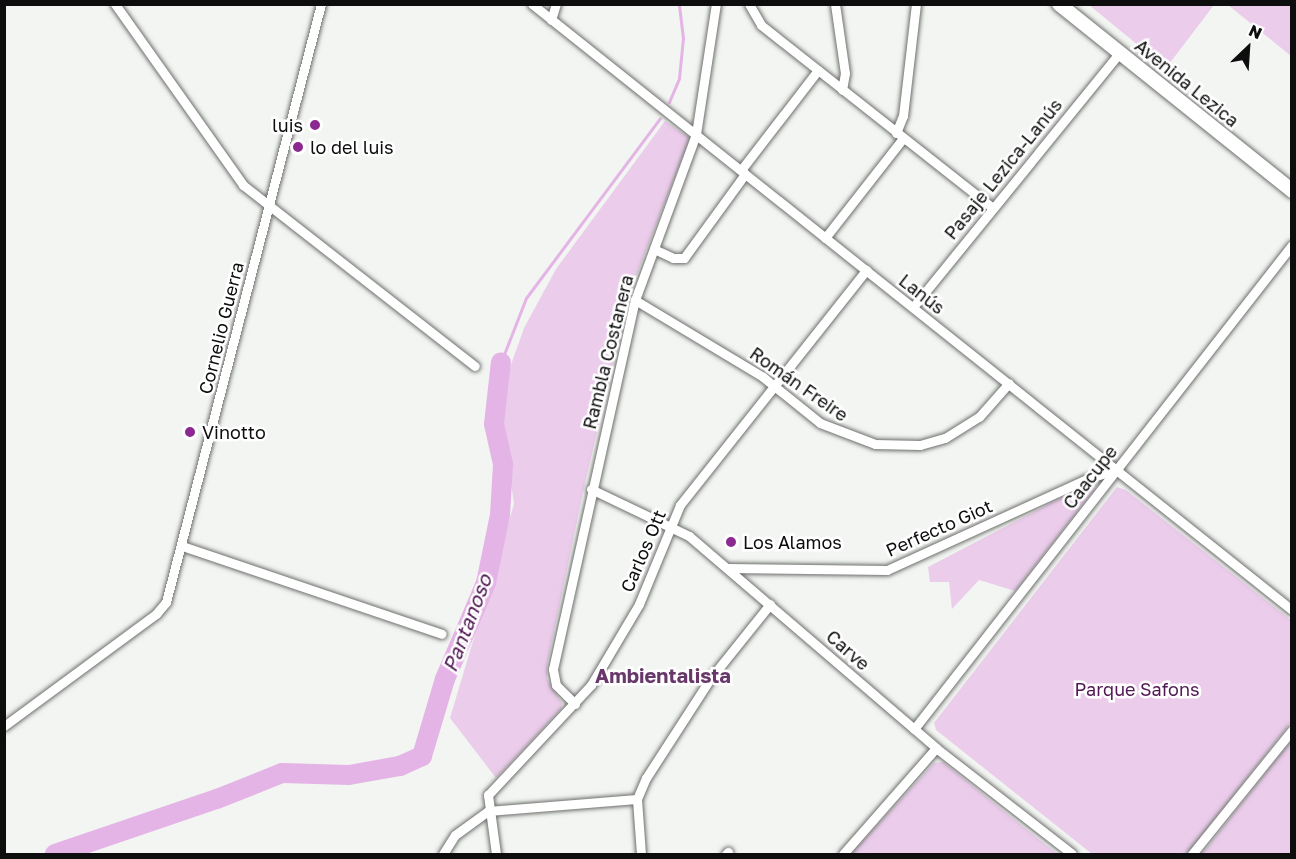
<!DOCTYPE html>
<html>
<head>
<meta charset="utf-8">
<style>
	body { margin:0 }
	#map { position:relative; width:1296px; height:859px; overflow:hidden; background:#f2f5f1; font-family:"Golos Text",sans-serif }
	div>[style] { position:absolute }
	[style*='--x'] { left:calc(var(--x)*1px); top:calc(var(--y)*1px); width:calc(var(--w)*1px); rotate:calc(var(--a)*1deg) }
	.green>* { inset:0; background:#ebcdeb }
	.stream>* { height:3px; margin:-1.5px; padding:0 1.5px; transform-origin:1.5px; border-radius:1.5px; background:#e5b4e6 }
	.river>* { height:20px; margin:-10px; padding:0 10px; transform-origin:10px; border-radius:10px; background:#e5b4e6 }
	.roads { filter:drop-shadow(0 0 2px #6e706d) drop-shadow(0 0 2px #6e706d) }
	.street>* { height:9px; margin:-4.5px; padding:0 4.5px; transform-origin:4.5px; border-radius:4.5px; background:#fff }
	.secondary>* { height:14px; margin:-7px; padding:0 7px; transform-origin:7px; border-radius:7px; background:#fff }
	.dots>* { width:16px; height:16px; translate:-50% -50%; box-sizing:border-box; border:3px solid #fff; border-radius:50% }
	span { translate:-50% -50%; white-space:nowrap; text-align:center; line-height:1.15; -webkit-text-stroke:5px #fff; paint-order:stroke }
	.street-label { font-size:18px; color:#0c0d0c }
	.poi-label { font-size:18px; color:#0c0d0c }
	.right { translate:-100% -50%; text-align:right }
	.left { translate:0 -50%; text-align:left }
	.park-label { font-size:18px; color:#501753 }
	.water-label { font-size:20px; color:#4e1551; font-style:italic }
	.neighbourhood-label { font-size:20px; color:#69386b; font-weight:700 }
	.frame { position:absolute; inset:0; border:6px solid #0c0d0c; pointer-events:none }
	.north { position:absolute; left:1218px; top:18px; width:60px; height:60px; -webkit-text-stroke:4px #fff; paint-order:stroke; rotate:25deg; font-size:16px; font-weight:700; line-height:24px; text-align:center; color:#0c0d0c }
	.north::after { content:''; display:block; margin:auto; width:21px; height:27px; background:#0c0d0c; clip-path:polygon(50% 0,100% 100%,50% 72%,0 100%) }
</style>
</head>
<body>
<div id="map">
	<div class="green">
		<i style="clip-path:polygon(1089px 5px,1214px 5px,1166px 68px)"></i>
		<i style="clip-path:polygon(1228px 5px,1291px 5px,1291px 56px)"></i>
		<i style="clip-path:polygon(665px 121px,690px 138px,629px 294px,584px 488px,547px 665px,547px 679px,562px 703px,561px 709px,496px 778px,450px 718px,514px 504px,502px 421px,506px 379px,524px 328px,556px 269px)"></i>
		<i style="clip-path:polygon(1093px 481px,1097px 483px,1094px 490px,1015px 591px,979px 580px,952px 609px,949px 582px,930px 582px,928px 567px)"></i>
		<i style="clip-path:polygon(1117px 487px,1126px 490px,1291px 620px,1291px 722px,1187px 854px,1092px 854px,936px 730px,934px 723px)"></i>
		<i style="clip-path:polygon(1291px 741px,1291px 854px,1201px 854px,1209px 845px)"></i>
		<i style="clip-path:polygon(943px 762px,1046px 845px,1058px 854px,851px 854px,934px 763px)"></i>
	</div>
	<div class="stream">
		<i style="--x:669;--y:102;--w:26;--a:-67"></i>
		<i style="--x:679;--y:78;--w:40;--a:-84.3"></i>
		<i style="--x:683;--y:38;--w:34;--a:-97"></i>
		<i style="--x:501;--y:362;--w:69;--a:-68.7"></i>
		<i style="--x:526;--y:298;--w:224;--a:-53.3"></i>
	</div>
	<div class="river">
		<i style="--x:55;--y:854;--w:171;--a:-18.8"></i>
		<i style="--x:217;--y:799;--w:70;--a:-21.8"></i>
		<i style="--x:282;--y:773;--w:67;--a:1.7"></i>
		<i style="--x:349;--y:775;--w:52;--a:-10"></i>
		<i style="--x:400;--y:766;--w:24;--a:-24"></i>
		<i style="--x:422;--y:756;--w:80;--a:-73.4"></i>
		<i style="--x:445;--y:679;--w:104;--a:-66.9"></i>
		<i style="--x:486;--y:583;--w:69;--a:-78.4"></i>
		<i style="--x:500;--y:515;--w:51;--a:-86.6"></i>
		<i style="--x:503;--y:464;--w:41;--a:-102.7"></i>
		<i style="--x:494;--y:424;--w:62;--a:-83.6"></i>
	</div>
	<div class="roads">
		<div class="street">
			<i style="--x:115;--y:4;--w:222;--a:54.7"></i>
			<i style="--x:243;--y:185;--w:294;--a:38"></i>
			<i style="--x:532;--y:4;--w:972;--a:38.57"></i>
			<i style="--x:749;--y:4;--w:24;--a:60"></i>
			<i style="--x:761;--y:25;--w:295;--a:38.3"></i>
			<i style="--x:835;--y:4;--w:70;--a:81.8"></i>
			<i style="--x:845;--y:73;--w:17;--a:100"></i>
			<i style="--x:551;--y:20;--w:17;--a:-73"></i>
			<i style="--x:896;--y:133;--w:18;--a:-68"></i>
			<i style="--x:903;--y:116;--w:113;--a:-83.4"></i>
			<i style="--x:741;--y:170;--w:126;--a:-52.4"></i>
			<i style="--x:825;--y:238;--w:127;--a:-52"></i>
			<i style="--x:654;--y:249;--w:21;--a:25"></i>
			<i style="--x:673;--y:258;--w:11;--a:0"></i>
			<i style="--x:684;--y:258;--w:104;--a:-54"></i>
			<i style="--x:635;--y:300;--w:149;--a:31"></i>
			<i style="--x:763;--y:377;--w:73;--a:38.9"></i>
			<i style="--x:820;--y:423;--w:59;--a:20.9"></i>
			<i style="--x:875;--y:444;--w:45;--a:1.3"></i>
			<i style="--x:920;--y:445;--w:26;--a:-16"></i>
			<i style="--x:945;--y:438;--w:40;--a:-32"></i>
			<i style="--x:979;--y:417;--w:45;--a:-48.6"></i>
			<i style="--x:913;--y:307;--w:328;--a:-50.9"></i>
			<i style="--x:591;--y:489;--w:109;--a:25.6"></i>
			<i style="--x:689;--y:536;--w:326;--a:40.6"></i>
			<i style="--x:936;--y:748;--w:172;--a:37.9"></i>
			<i style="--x:182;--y:546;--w:274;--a:18.7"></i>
			<i style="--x:728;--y:568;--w:159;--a:0.7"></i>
			<i style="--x:887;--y:570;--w:220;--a:-24.5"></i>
			<i style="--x:1087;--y:479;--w:33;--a:-18"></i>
			<i style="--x:575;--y:704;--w:27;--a:-135"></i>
			<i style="--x:556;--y:685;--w:16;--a:-101"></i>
			<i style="--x:553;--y:669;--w:378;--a:-77.5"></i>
			<i style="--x:635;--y:300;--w:177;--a:-69.8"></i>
			<i style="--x:696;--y:134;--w:132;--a:-81.3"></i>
			<i style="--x:4;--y:726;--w:189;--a:-36.4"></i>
			<i style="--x:156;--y:614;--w:16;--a:-50"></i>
			<i style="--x:166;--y:602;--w:618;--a:-75.47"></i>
			<i style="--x:914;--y:729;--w:614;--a:-52.01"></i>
			<i style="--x:443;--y:854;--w:22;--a:-58"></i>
			<i style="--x:455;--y:835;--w:41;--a:-36"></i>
			<i style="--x:488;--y:811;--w:149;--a:-4.6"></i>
			<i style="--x:496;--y:854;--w:60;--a:-97.7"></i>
			<i style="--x:488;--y:795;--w:151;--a:-46.9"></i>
			<i style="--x:591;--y:685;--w:94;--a:-59.3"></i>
			<i style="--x:639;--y:604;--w:107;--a:-67.5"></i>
			<i style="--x:680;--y:505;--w:300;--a:-51.6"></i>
			<i style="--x:641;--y:854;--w:55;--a:-94.2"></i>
			<i style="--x:637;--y:799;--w:23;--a:-67"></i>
			<i style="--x:646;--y:778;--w:118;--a:-57.1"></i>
			<i style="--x:710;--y:679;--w:96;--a:-51.3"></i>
			<i style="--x:726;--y:854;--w:3;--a:-45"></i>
			<i style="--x:843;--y:854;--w:141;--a:-48.7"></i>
			<i style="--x:1192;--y:854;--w:159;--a:-51.1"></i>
		</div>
		<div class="secondary">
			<i style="--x:1059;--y:4;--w:299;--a:38.7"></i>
		</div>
	</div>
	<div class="dots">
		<i style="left:315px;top:125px;background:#8b2991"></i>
		<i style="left:298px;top:147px;background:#8b2991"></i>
		<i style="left:190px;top:432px;background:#8b2991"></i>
		<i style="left:731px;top:542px;background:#8b2991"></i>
	</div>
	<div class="street-label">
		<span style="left:1187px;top:83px;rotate:39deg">Avenida Lezica</span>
		<span style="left:1003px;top:169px;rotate:-51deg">Pasaje Lezica-Lanús</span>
		<span style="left:922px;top:294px;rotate:38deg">Lanús</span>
		<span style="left:221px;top:328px;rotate:-76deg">Cornelio Guerra</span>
		<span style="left:608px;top:352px;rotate:-76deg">Rambla Costanera</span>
		<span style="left:799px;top:384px;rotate:35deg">Román Freire</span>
		<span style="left:1090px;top:477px;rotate:-52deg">Caacupe</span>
		<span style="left:939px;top:528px;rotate:-24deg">Perfecto Giot</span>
		<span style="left:643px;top:551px;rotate:-67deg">Carlos Ott</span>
		<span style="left:848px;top:650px;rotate:41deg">Carve</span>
	</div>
	<div class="poi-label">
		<span class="right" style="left:303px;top:125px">luis</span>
		<span class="left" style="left:310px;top:147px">lo del luis</span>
		<span class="left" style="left:202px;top:432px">Vinotto</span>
		<span class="left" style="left:743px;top:542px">Los Alamos</span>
	</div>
	<div class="park-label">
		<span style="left:1137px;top:689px">Parque Safons</span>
	</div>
	<div class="water-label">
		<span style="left:467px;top:623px;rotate:-69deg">Pantanoso</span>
	</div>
	<div class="neighbourhood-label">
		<span style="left:663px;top:675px">Ambientalista</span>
	</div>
	<div class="frame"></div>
	<div class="north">N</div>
</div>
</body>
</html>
